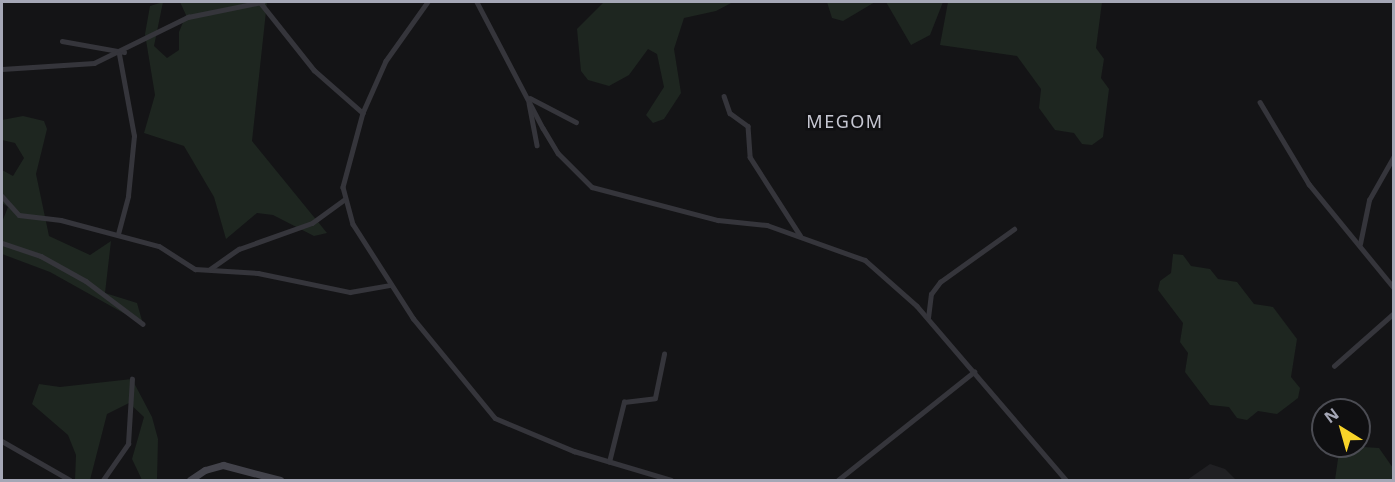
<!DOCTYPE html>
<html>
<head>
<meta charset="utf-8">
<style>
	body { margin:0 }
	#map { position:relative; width:1395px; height:482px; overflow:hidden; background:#141416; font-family:"Noto Sans",sans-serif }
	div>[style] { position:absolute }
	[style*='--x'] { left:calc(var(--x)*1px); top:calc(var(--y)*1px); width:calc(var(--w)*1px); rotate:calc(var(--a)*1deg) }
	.built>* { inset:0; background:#202023 }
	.green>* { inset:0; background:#1e2620 }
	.street>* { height:4.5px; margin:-2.25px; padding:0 2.25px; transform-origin:2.25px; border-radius:2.25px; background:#35353b }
	.secondary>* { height:7px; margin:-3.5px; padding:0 3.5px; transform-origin:3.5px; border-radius:3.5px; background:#43434b }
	span { translate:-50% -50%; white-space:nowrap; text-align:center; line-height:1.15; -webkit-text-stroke:5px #0f0f11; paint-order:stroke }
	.quarter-label { font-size:18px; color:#c6c7d2; letter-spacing:1.5px }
	.frame { position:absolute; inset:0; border:3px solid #a5a7b6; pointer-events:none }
	.north { position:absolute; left:1311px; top:398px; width:60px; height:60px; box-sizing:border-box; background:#0f0f11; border:2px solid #4b4c53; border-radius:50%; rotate:323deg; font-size:16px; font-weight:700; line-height:24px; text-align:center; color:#a5a7b6 }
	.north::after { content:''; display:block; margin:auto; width:21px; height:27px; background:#f8d429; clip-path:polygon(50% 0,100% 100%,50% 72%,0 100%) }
</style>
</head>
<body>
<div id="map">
	<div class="built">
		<i style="clip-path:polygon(1210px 464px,1225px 469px,1236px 480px,1187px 480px)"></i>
	</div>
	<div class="green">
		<i style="clip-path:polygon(163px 2px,154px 46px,167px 58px,179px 50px,179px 32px,186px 15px,180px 2px,267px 2px,252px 141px,327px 233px,314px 236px,273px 215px,257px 213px,226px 239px,214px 197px,184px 146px,144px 133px,155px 95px,145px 34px,150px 6px)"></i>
		<i style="clip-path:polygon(604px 2px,733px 2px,716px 11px,684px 18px,674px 49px,681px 93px,664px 119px,653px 123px,646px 115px,664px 87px,657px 54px,648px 49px,629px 75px,609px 86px,588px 80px,581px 71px,577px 29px)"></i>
		<i style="clip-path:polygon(827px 2px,875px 2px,843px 21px,832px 18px)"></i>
		<i style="clip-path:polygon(886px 2px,943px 2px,930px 35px,911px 45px)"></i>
		<i style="clip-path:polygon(948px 2px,1102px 2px,1096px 48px,1104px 59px,1101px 78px,1109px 89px,1103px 137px,1092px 145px,1082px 144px,1074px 133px,1055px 130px,1039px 108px,1041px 89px,1017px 56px,940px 45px)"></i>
		<i style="clip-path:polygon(23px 116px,44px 121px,47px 129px,36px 174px,49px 236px,90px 255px,111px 241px,105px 293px,137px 303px,143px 324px,50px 272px,2px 254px,2px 222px,8px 207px,2px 203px,2px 170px,13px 176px,24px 158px,15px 143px,2px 140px,2px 120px)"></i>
		<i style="clip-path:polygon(1173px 254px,1183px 255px,1191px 266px,1210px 269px,1218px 279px,1237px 282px,1254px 304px,1273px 307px,1297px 339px,1291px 377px,1300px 388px,1298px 398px,1277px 414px,1258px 411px,1247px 420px,1237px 418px,1229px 407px,1210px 405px,1185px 372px,1188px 353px,1180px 342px,1183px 323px,1158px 290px,1160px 281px,1171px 273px)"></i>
		<i style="clip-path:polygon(132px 379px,152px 417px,158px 439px,157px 480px,142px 480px,132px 459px,144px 417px,129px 403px,107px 414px,90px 480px,75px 480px,76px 455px,68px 435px,32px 404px,39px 384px,60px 387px)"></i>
		<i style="clip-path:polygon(1347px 446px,1379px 448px,1393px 468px,1393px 480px,1335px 480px,1339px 452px)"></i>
	</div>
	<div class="street">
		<i style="--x:260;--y:2;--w:87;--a:51.5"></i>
		<i style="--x:314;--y:70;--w:65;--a:41.3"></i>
		<i style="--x:428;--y:2;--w:72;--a:125.4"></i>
		<i style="--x:386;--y:61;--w:57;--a:113.9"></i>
		<i style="--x:363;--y:113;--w:77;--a:105.1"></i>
		<i style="--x:343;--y:187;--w:38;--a:75"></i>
		<i style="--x:353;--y:224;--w:112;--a:57.4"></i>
		<i style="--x:413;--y:318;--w:129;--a:50.6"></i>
		<i style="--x:495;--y:418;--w:86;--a:22.7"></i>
		<i style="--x:574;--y:451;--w:101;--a:16.6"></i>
		<i style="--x:477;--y:2;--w:142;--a:62.4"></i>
		<i style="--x:543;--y:128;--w:29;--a:59"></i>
		<i style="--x:558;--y:153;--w:48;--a:45"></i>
		<i style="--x:592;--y:187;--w:130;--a:14.7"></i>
		<i style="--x:718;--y:220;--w:49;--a:5.8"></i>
		<i style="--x:767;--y:225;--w:104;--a:19.7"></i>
		<i style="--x:865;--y:260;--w:69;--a:41.5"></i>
		<i style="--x:917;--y:306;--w:229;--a:49.4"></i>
		<i style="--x:62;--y:41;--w:63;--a:10.1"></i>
		<i style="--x:2;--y:69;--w:92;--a:-3.7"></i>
		<i style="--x:94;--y:63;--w:105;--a:-26.1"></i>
		<i style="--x:188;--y:17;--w:76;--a:-11.5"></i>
		<i style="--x:724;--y:96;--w:18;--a:71"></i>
		<i style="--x:730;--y:113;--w:22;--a:36"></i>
		<i style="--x:748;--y:126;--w:31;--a:86"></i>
		<i style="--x:750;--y:157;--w:93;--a:57.3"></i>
		<i style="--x:530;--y:98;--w:52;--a:27.6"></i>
		<i style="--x:1260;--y:102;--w:96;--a:59.1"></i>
		<i style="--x:1309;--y:184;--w:134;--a:50.7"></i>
		<i style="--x:529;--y:103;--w:43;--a:79.2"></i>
		<i style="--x:2;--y:196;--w:25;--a:48"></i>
		<i style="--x:19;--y:215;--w:42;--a:6.8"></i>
		<i style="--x:61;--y:220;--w:101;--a:14.9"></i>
		<i style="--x:159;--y:246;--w:43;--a:32.6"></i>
		<i style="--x:195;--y:269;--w:63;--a:3.6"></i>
		<i style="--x:258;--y:273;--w:94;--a:11.7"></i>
		<i style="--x:350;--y:292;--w:41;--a:-9.9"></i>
		<i style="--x:118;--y:234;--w:39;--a:-75"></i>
		<i style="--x:128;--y:196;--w:60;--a:-84.3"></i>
		<i style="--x:134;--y:136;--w:83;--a:-100.4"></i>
		<i style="--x:2;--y:243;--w:41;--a:18.4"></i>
		<i style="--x:41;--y:256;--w:51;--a:29.1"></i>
		<i style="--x:86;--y:281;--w:71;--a:37"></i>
		<i style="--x:1360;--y:244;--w:45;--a:-78.4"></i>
		<i style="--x:1369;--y:200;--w:51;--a:-60.4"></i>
		<i style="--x:210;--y:269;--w:35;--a:-35"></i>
		<i style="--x:239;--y:249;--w:77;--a:-19.6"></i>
		<i style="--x:312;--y:223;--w:39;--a:-36"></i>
		<i style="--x:928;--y:318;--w:24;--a:-83"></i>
		<i style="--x:931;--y:294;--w:15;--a:-53"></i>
		<i style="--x:940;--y:282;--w:91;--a:-35.6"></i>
		<i style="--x:1334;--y:366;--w:80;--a:-41.5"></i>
		<i style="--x:2;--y:441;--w:78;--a:29.8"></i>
		<i style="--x:609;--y:462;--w:62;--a:-76"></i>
		<i style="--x:624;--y:402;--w:31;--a:-7"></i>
		<i style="--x:655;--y:398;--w:45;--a:-78.4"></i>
		<i style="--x:103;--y:480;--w:44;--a:-55.2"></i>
		<i style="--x:128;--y:444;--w:65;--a:-86.5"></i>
		<i style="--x:838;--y:480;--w:174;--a:-38.5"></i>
	</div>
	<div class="secondary">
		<i style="--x:190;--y:480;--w:18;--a:-34"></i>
		<i style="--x:205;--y:470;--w:19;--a:-16"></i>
		<i style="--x:223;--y:465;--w:59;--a:14.7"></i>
	</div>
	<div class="quarter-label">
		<span style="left:845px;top:121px">MEGOM</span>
	</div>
	<div class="frame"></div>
	<div class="north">N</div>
</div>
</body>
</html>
